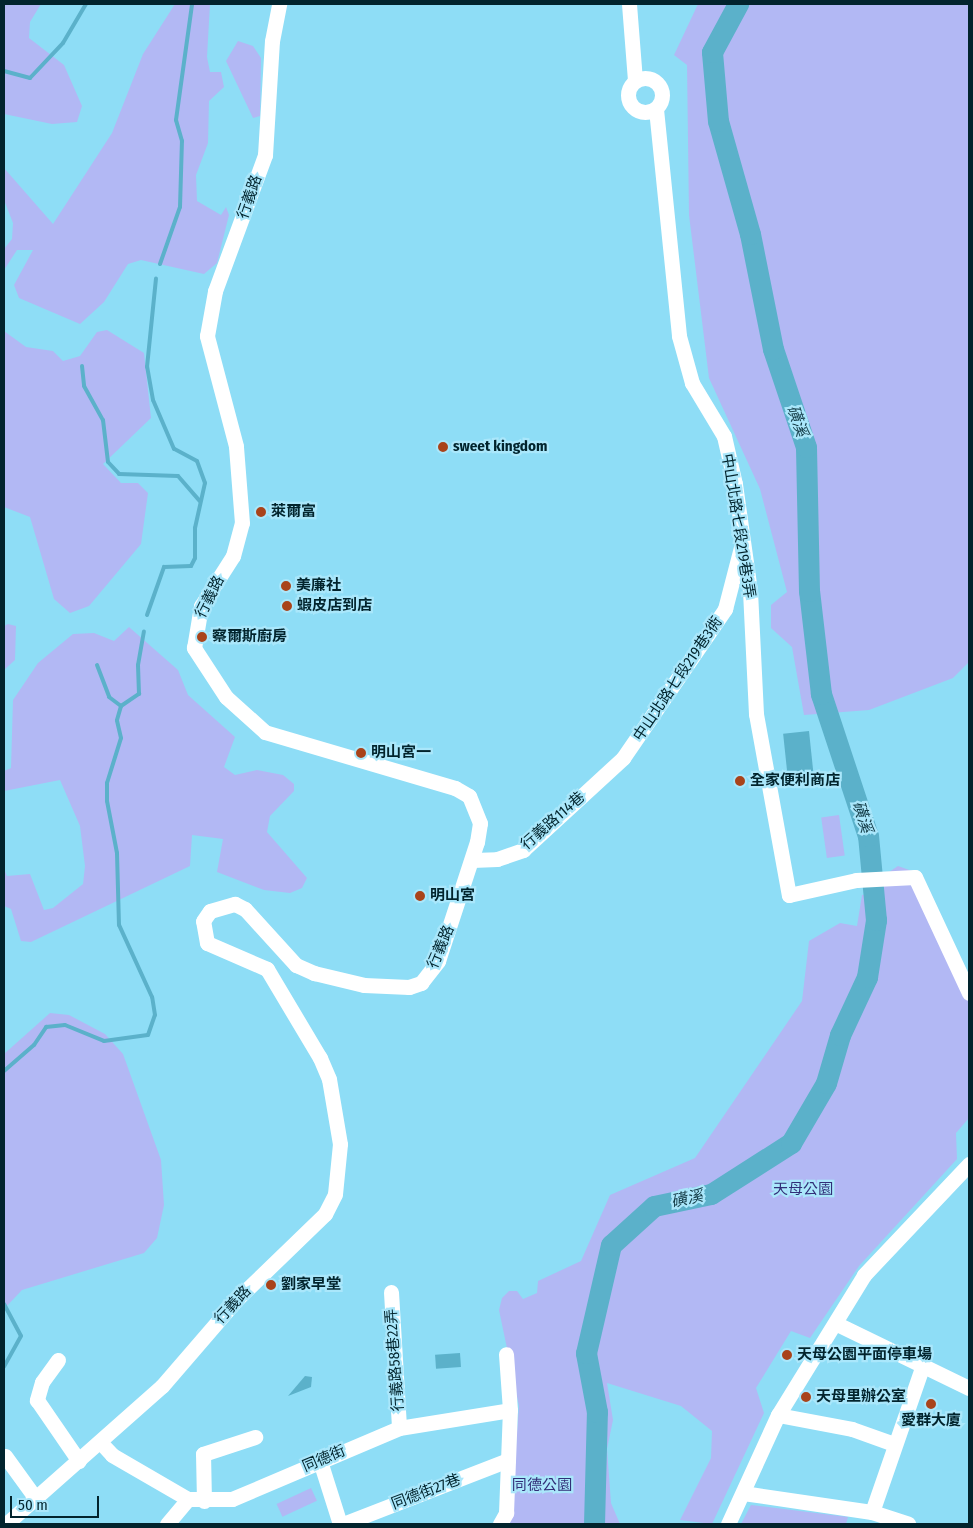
<!DOCTYPE html>
<html>
<head>
<meta charset="utf-8">
<style>
	body { margin:0 }
	#map { position:relative; width:973px; height:1528px; overflow:hidden; background:#8eddf6; font-family:"Fira Sans Condensed","Noto Sans TC",sans-serif }
	div>[style] { position:absolute }
	[style*='--x'] { left:calc(var(--x)*1px); top:calc(var(--y)*1px); width:calc(var(--w)*1px); rotate:calc(var(--a)*1deg) }
	.green>* { inset:0; background:#b2b8f4; transform-origin:0 0 }
	.water>* { inset:0; background:#5bb1ca; transform-origin:0 0 }
	.stream>* { height:4px; margin:-2px; padding:0 2px; transform-origin:2px; border-radius:2px; background:#5bb1ca }
	.river>* { height:21px; margin:-10.5px; padding:0 10.5px; transform-origin:10.5px; border-radius:10.5px; background:#5bb1ca }
	.minor>* { height:15px; margin:-7.5px; padding:0 7.5px; transform-origin:7.5px; border-radius:7.5px; background:#fff }
	.minor>.ring { margin:-7.5px; padding:0; box-sizing:content-box; background:none; border:15px solid #fff; border-radius:50% }
	.dots>* { width:14px; height:14px; translate:-50% -50%; box-sizing:border-box; border:2px solid #aae7fb; border-radius:50% }
	span { translate:-50% -50%; white-space:nowrap; text-align:center; line-height:1.15; -webkit-text-stroke:4.5px #aae7fb; paint-order:stroke }
	.street-label { font-size:15px; color:#02242d }
	.poi-label { font-size:15px; color:#02242d; font-weight:700 }
	.left { translate:0 -50%; text-align:left }
	.park-label { font-size:15px; color:#322f78 }
	.water-label { font-size:16px; color:#123a45; font-style:italic }
	.frame { position:absolute; inset:0; border:5px solid #02242d; pointer-events:none }
	.scale { position:absolute; left:10px; top:1496px; width:89px; height:22px; box-sizing:border-box; border:2px solid #02242d; border-top:0; padding-left:6px; font-size:15px; line-height:18px; white-space:nowrap; color:#02242d; -webkit-text-stroke:4px #aae7fb; paint-order:stroke }
</style>
</head>
<body>
<div id="map">
	<div class="green">
		<i style="clip-path:polygon(4px 4px,41px 4px,30px 22px,29px 38px,64px 65px,82px 106px,77px 122px,52px 124px,4px 114px)"></i>
		<i style="clip-path:polygon(175px 4px,210px 4px,207px 57px,210px 72px,221px 72px,224px 87px,209px 101px,208px 143px,196px 175px,197px 201px,221px 215px,226px 207px,229px 215px,217px 263px,204px 274px,141px 260px,128px 264px,104px 302px,80px 324px,19px 298px,14px 285px,33px 250px,17px 250px,4px 270px,4px 249px,12px 239px,13px 223px,4px 200px,4px 168px,53px 224px,112px 133px,143px 54px)"></i>
		<i style="clip-path:polygon(698px 4px,969px 4px,969px 662px,953px 678px,869px 710px,804px 715px,792px 647px,771px 628px,771px 605px,787px 592px,760px 489px,709px 378px,689px 215px,687px 65px,674px 55px)"></i>
		<i style="clip-path:polygon(238px 41px,253px 46px,261px 58px,260px 116px,253px 118px,226px 61px)"></i>
		<i style="clip-path:polygon(107px 330px,144px 353px,151px 418px,103px 464px,121px 483px,138px 483px,148px 493px,141px 544px,89px 606px,70px 613px,54px 599px,30px 517px,4px 507px,4px 331px,26px 347px,53px 351px,63px 361px,80px 356px,97px 332px)"></i>
		<i style="clip-path:polygon(8px 624px,16px 626px,15px 660px,4px 670px,4px 626px)"></i>
		<i style="clip-path:polygon(129px 627px,178px 670px,188px 695px,235px 737px,224px 767px,235px 775px,257px 770px,283px 775px,294px 784px,294px 791px,270px 816px,267px 832px,307px 878px,302px 888px,290px 893px,264px 890px,217px 872px,223px 839px,192px 835px,190px 866px,31px 942px,21px 941px,11px 909px,4px 906px,4px 869px,7px 876px,30px 874px,44px 910px,53px 908px,83px 884px,85px 866px,80px 826px,60px 780px,4px 791px,4px 771px,11px 768px,13px 700px,38px 663px,73px 634px,94px 633px,114px 641px)"></i>
		<i style="left:839px;top:815px;width:41px;height:18px;rotate:82deg"></i>
		<i style="clip-path:polygon(898px 866px,915px 872px,969px 996px,969px 1118px,956px 1133px,957px 1159px,859px 1266px,810px 1338px,791px 1331px,756px 1388px,764px 1413px,712px 1524px,680px 1520px,711px 1458px,712px 1431px,681px 1406px,607px 1383px,613px 1420px,607px 1449px,611px 1503px,620px 1524px,510px 1524px,519px 1406px,499px 1310px,502px 1298px,509px 1291px,517px 1291px,523px 1299px,537px 1293px,538px 1281px,581px 1261px,610px 1195px,695px 1158px,802px 1001px,809px 941px,840px 923px,857px 926px,862px 895px,878px 893px,886px 874px)"></i>
		<i style="clip-path:polygon(50px 1013px,69px 1015px,105px 1034px,123px 1054px,161px 1160px,164px 1205px,157px 1238px,144px 1253px,22px 1290px,4px 1309px,4px 1054px)"></i>
		<i style="left:311px;top:1488px;width:14px;height:38px;rotate:65deg"></i>
		<i style="clip-path:polygon(751px 1505px,848px 1517px,846px 1524px,741px 1524px)"></i>
	</div>
	<div class="water">
		<i style="left:809px;top:731px;width:41px;height:26px;rotate:84deg"></i>
		<i style="left:460px;top:1353px;width:14px;height:25px;rotate:86deg"></i>
		<i style="clip-path:polygon(305px 1376px,312px 1377px,311px 1387px,288px 1396px)"></i>
	</div>
	<div class="stream">
		<i style="--x:4;--y:71;--w:27;--a:15"></i>
		<i style="--x:30;--y:78;--w:48;--a:-46.7"></i>
		<i style="--x:63;--y:43;--w:45;--a:-59.5"></i>
		<i style="--x:160;--y:264;--w:60;--a:-70.7"></i>
		<i style="--x:180;--y:207;--w:66;--a:-88.3"></i>
		<i style="--x:182;--y:141;--w:22;--a:-106"></i>
		<i style="--x:176;--y:120;--w:117;--a:-82.1"></i>
		<i style="--x:82;--y:366;--w:20;--a:84"></i>
		<i style="--x:84;--y:386;--w:39;--a:61"></i>
		<i style="--x:103;--y:420;--w:42;--a:83.2"></i>
		<i style="--x:108;--y:462;--w:16;--a:47"></i>
		<i style="--x:119;--y:474;--w:59;--a:1.9"></i>
		<i style="--x:178;--y:476;--w:33;--a:49"></i>
		<i style="--x:147;--y:615;--w:51;--a:-70.5"></i>
		<i style="--x:164;--y:567;--w:27;--a:-2"></i>
		<i style="--x:191;--y:566;--w:9;--a:-63"></i>
		<i style="--x:195;--y:558;--w:30;--a:-90"></i>
		<i style="--x:195;--y:528;--w:46;--a:-77.5"></i>
		<i style="--x:205;--y:483;--w:23;--a:-110"></i>
		<i style="--x:197;--y:461;--w:26;--a:-152"></i>
		<i style="--x:174;--y:449;--w:53;--a:-113.2"></i>
		<i style="--x:153;--y:400;--w:34;--a:-100"></i>
		<i style="--x:147;--y:367;--w:89;--a:-84.2"></i>
		<i style="--x:97;--y:665;--w:34;--a:69"></i>
		<i style="--x:109;--y:697;--w:15;--a:37"></i>
		<i style="--x:4;--y:1071;--w:40;--a:-41"></i>
		<i style="--x:34;--y:1045;--w:22;--a:-56"></i>
		<i style="--x:46;--y:1027;--w:19;--a:-6"></i>
		<i style="--x:65;--y:1025;--w:42;--a:22.3"></i>
		<i style="--x:104;--y:1041;--w:44;--a:-7.8"></i>
		<i style="--x:148;--y:1035;--w:21;--a:-71"></i>
		<i style="--x:155;--y:1015;--w:18;--a:-99"></i>
		<i style="--x:152;--y:997;--w:79;--a:-114.6"></i>
		<i style="--x:119;--y:925;--w:72;--a:-91.6"></i>
		<i style="--x:117;--y:853;--w:53;--a:-100.9"></i>
		<i style="--x:107;--y:801;--w:18;--a:-90"></i>
		<i style="--x:107;--y:783;--w:47;--a:-72.7"></i>
		<i style="--x:121;--y:738;--w:18;--a:-103"></i>
		<i style="--x:117;--y:720;--w:15;--a:-74"></i>
		<i style="--x:121;--y:706;--w:22;--a:-34"></i>
		<i style="--x:139;--y:694;--w:29;--a:-92"></i>
		<i style="--x:138;--y:665;--w:34;--a:-80"></i>
		<i style="--x:4;--y:1304;--w:36;--a:62"></i>
		<i style="--x:21;--y:1336;--w:35;--a:119"></i>
	</div>
	<div class="river">
		<i style="--x:594;--y:1524;--w:112;--a:-88.5"></i>
		<i style="--x:597;--y:1412;--w:60;--a:-100.6"></i>
		<i style="--x:586;--y:1353;--w:111;--a:-77"></i>
		<i style="--x:611;--y:1245;--w:58;--a:-42.2"></i>
		<i style="--x:654;--y:1206;--w:58;--a:-11.9"></i>
		<i style="--x:711;--y:1194;--w:95;--a:-32.5"></i>
		<i style="--x:791;--y:1143;--w:69;--a:-59.7"></i>
		<i style="--x:826;--y:1083;--w:50;--a:-73.7"></i>
		<i style="--x:840;--y:1035;--w:64;--a:-65"></i>
		<i style="--x:867;--y:977;--w:58;--a:-81"></i>
		<i style="--x:876;--y:920;--w:84;--a:-95.4"></i>
		<i style="--x:868;--y:836;--w:150;--a:-108.3"></i>
		<i style="--x:821;--y:694;--w:104;--a:-96.6"></i>
		<i style="--x:809;--y:591;--w:144;--a:-91.2"></i>
		<i style="--x:806;--y:447;--w:103;--a:-108.6"></i>
		<i style="--x:773;--y:349;--w:117;--a:-101.3"></i>
		<i style="--x:750;--y:234;--w:117;--a:-105.8"></i>
		<i style="--x:718;--y:121;--w:69;--a:-95"></i>
		<i style="--x:712;--y:52;--w:55;--a:-61.6"></i>
	</div>
	<div class="minor">
		<i style="--x:629;--y:4;--w:77;--a:85.5"></i>
		<i class="ring" style="left:628px;top:78px;width:19px;height:19px"></i>
		<i style="--x:656;--y:109;--w:228;--a:84.2"></i>
		<i style="--x:679;--y:336;--w:49;--a:74.5"></i>
		<i style="--x:692;--y:383;--w:62;--a:58.9"></i>
		<i style="--x:724;--y:436;--w:49;--a:77.1"></i>
		<i style="--x:735;--y:484;--w:108;--a:82"></i>
		<i style="--x:750;--y:591;--w:123;--a:87.2"></i>
		<i style="--x:756;--y:714;--w:184;--a:79.7"></i>
		<i style="--x:789;--y:895;--w:69;--a:-12.6"></i>
		<i style="--x:856;--y:880;--w:59;--a:-2.9"></i>
		<i style="--x:915;--y:877;--w:128;--a:65"></i>
		<i style="--x:472;--y:860;--w:25;--a:-2"></i>
		<i style="--x:497;--y:859;--w:28;--a:-19"></i>
		<i style="--x:523;--y:850;--w:136;--a:-42.6"></i>
		<i style="--x:623;--y:758;--w:181;--a:-55.6"></i>
		<i style="--x:725;--y:609;--w:64;--a:-75.5"></i>
		<i style="--x:391;--y:1292;--w:136;--a:86.6"></i>
		<i style="--x:837;--y:1324;--w:147;--a:25.9"></i>
		<i style="--x:58;--y:1360;--w:27;--a:126"></i>
		<i style="--x:42;--y:1382;--w:19;--a:106"></i>
		<i style="--x:37;--y:1400;--w:74;--a:55.5"></i>
		<i style="--x:778;--y:1415;--w:75;--a:10.7"></i>
		<i style="--x:852;--y:1429;--w:45;--a:19.7"></i>
		<i style="--x:101;--y:1443;--w:16;--a:47"></i>
		<i style="--x:112;--y:1455;--w:88;--a:30.1"></i>
		<i style="--x:188;--y:1499;--w:44;--a:0"></i>
		<i style="--x:232;--y:1499;--w:181;--a:-23"></i>
		<i style="--x:399;--y:1428;--w:112;--a:-9.2"></i>
		<i style="--x:510;--y:1410;--w:56;--a:-94.1"></i>
		<i style="--x:5;--y:1456;--w:49;--a:54.1"></i>
		<i style="--x:320;--y:1461;--w:66;--a:72.4"></i>
		<i style="--x:743;--y:1493;--w:130;--a:8.4"></i>
		<i style="--x:872;--y:1512;--w:38;--a:18"></i>
		<i style="--x:204;--y:1501;--w:47;--a:-91.2"></i>
		<i style="--x:203;--y:1454;--w:55;--a:-18.1"></i>
		<i style="--x:872;--y:1512;--w:156;--a:-70.9"></i>
		<i style="--x:6;--y:1524;--w:208;--a:-41.5"></i>
		<i style="--x:162;--y:1386;--w:116;--a:-49.2"></i>
		<i style="--x:238;--y:1298;--w:121;--a:-44"></i>
		<i style="--x:325;--y:1214;--w:22;--a:-63"></i>
		<i style="--x:335;--y:1194;--w:50;--a:-84.3"></i>
		<i style="--x:340;--y:1144;--w:66;--a:-99.6"></i>
		<i style="--x:329;--y:1079;--w:23;--a:-113"></i>
		<i style="--x:320;--y:1058;--w:104;--a:-120.8"></i>
		<i style="--x:267;--y:969;--w:65;--a:-156.6"></i>
		<i style="--x:207;--y:943;--w:22;--a:-100"></i>
		<i style="--x:203;--y:921;--w:12;--a:-55"></i>
		<i style="--x:210;--y:911;--w:26;--a:-16"></i>
		<i style="--x:235;--y:904;--w:11;--a:27"></i>
		<i style="--x:245;--y:909;--w:76;--a:47.7"></i>
		<i style="--x:296;--y:965;--w:20;--a:24"></i>
		<i style="--x:314;--y:973;--w:51;--a:13.5"></i>
		<i style="--x:364;--y:985;--w:45;--a:2.5"></i>
		<i style="--x:409;--y:987;--w:13;--a:-18"></i>
		<i style="--x:421;--y:983;--w:28;--a:-52"></i>
		<i style="--x:438;--y:961;--w:125;--a:-71.9"></i>
		<i style="--x:477;--y:842;--w:19;--a:-81"></i>
		<i style="--x:480;--y:823;--w:29;--a:-112"></i>
		<i style="--x:469;--y:796;--w:16;--a:-150"></i>
		<i style="--x:455;--y:788;--w:198;--a:-163.6"></i>
		<i style="--x:265;--y:732;--w:52;--a:-138.1"></i>
		<i style="--x:226;--y:697;--w:59;--a:-123.1"></i>
		<i style="--x:194;--y:648;--w:43;--a:-80.5"></i>
		<i style="--x:201;--y:606;--w:59;--a:-57.4"></i>
		<i style="--x:233;--y:556;--w:34;--a:-75"></i>
		<i style="--x:242;--y:523;--w:77;--a:-94.5"></i>
		<i style="--x:236;--y:446;--w:114;--a:-104.8"></i>
		<i style="--x:207;--y:336;--w:46;--a:-79.9"></i>
		<i style="--x:215;--y:291;--w:145;--a:-69.8"></i>
		<i style="--x:265;--y:155;--w:114;--a:-86.5"></i>
		<i style="--x:272;--y:41;--w:38;--a:-79"></i>
		<i style="--x:167;--y:1524;--w:33;--a:-50"></i>
		<i style="--x:343;--y:1524;--w:177;--a:-21.2"></i>
		<i style="--x:500;--y:1524;--w:13;--a:-61"></i>
		<i style="--x:506;--y:1513;--w:103;--a:-87.8"></i>
		<i style="--x:728;--y:1524;--w:120;--a:-65.4"></i>
		<i style="--x:778;--y:1415;--w:164;--a:-58.4"></i>
		<i style="--x:864;--y:1275;--w:153;--a:-46.6"></i>
	</div>
	<div class="dots">
		<i style="left:443px;top:447px;background:#a9431a"></i>
		<i style="left:261px;top:512px;background:#a9431a"></i>
		<i style="left:286px;top:586px;background:#a9431a"></i>
		<i style="left:287px;top:606px;background:#a9431a"></i>
		<i style="left:202px;top:637px;background:#a9431a"></i>
		<i style="left:361px;top:753px;background:#a9431a"></i>
		<i style="left:740px;top:781px;background:#a9431a"></i>
		<i style="left:420px;top:896px;background:#a9431a"></i>
		<i style="left:271px;top:1285px;background:#a9431a"></i>
		<i style="left:787px;top:1355px;background:#a9431a"></i>
		<i style="left:806px;top:1397px;background:#a9431a"></i>
		<i style="left:931px;top:1404px;background:#a9431a"></i>
	</div>
	<div class="street-label">
		<span style="left:250px;top:197px;rotate:-71deg">行義路</span>
		<span style="left:738px;top:526px;rotate:81deg">中山北路七段219巷3弄</span>
		<span style="left:210px;top:597px;rotate:-63deg">行義路</span>
		<span style="left:678px;top:679px;rotate:-56deg">中山北路七段219巷3衖</span>
		<span style="left:553px;top:821px;rotate:-41deg">行義路114巷</span>
		<span style="left:441px;top:947px;rotate:-67deg">行義路</span>
		<span style="left:233px;top:1305px;rotate:-47deg">行義路</span>
		<span style="left:395px;top:1360px;rotate:-94deg">行義路58巷22弄</span>
		<span style="left:324px;top:1459px;rotate:-23deg">同德街</span>
		<span style="left:426px;top:1492px;rotate:-21deg">同德街27巷</span>
	</div>
	<div class="poi-label">
		<span class="left" style="left:453px;top:447px">sweet kingdom</span>
		<span class="left" style="left:271px;top:512px">萊爾富</span>
		<span class="left" style="left:296px;top:586px">美廉社</span>
		<span class="left" style="left:297px;top:606px">蝦皮店到店</span>
		<span class="left" style="left:212px;top:637px">察爾斯廚房</span>
		<span class="left" style="left:371px;top:753px">明山宮一</span>
		<span class="left" style="left:750px;top:781px">全家便利商店</span>
		<span class="left" style="left:430px;top:896px">明山宮</span>
		<span class="left" style="left:281px;top:1285px">劉家早堂</span>
		<span class="left" style="left:797px;top:1355px">天母公園平面停車場</span>
		<span class="left" style="left:816px;top:1397px">天母里辦公室</span>
		<span style="left:931px;top:1421px">愛群大廈</span>
	</div>
	<div class="park-label">
		<span style="left:803px;top:1190px">天母公園</span>
		<span style="left:542px;top:1486px">同德公園</span>
	</div>
	<div class="water-label">
		<span style="left:797px;top:421px;rotate:71deg">磺溪</span>
		<span style="left:862px;top:817px;rotate:73deg">磺溪</span>
		<span style="left:687px;top:1199px;rotate:-12deg">磺溪</span>
	</div>
	<div class="frame"></div>
	<div class="scale">50 m</div>
</div>
</body>
</html>
